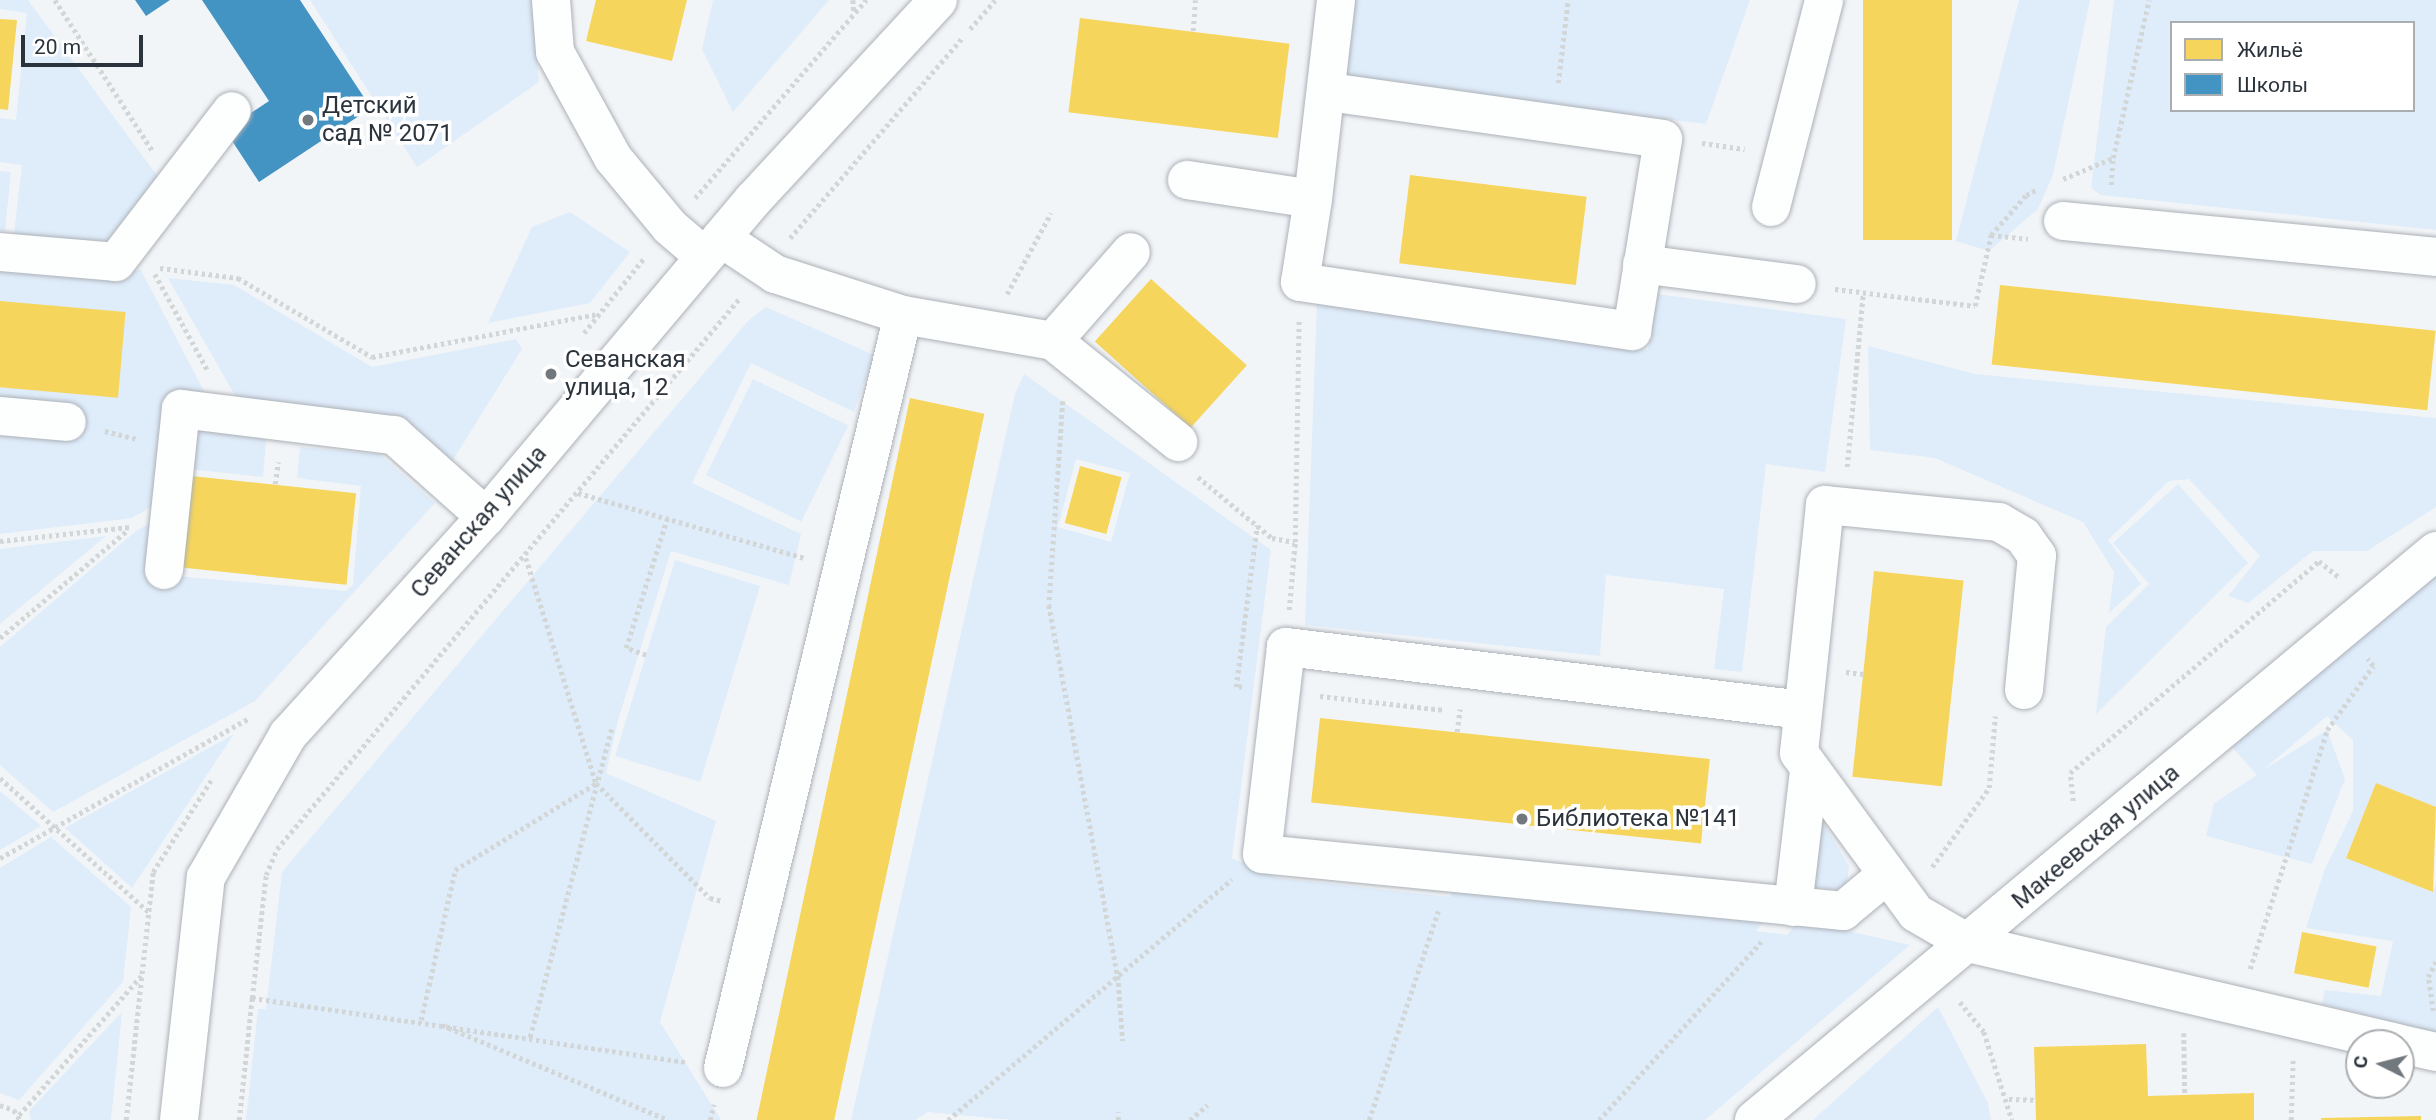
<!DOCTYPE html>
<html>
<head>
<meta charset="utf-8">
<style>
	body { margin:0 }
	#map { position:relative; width:2436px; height:1120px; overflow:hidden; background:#f2f5f8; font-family:Roboto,sans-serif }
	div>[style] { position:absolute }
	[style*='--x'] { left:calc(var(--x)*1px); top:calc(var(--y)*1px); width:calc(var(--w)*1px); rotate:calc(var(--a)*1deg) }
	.green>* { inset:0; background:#dfecfa; transform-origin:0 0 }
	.homes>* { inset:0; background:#f6d55c; transform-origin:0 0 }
	.schools>* { inset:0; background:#4393c3 }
	.path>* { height:4.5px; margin-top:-2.25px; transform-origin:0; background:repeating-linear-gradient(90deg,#d3d6d6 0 3.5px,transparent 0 7px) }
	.roads { filter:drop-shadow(0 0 2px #acb1b7) drop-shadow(0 0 2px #acb1b7) }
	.minor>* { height:38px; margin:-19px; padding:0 19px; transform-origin:19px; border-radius:19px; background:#fdfefe }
	.dots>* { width:19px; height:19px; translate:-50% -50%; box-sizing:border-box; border:4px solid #fff; border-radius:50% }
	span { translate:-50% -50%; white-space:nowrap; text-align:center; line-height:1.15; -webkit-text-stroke:7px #fff; paint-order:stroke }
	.poi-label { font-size:24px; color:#2b343d }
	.left { translate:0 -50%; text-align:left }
	.street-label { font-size:24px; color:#2b343d }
	.legend { position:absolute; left:2170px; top:21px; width:245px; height:91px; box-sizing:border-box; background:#fff; border:2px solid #aaaeb1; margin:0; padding:9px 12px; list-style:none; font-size:21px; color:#2b343d }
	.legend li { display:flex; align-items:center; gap:14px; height:35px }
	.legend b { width:35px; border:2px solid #aaaeb1 }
	.north { position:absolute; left:2345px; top:1029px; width:70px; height:70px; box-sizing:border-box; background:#fff; border:2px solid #aaaeb1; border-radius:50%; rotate:276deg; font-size:19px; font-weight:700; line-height:28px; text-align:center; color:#2b343d }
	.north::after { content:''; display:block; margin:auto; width:24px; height:32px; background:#71787e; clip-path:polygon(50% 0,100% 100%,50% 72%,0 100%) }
	.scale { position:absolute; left:21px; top:35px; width:122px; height:32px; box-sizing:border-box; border:4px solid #2b343d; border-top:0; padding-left:9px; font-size:21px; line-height:24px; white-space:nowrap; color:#2b343d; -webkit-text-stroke:5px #fff; paint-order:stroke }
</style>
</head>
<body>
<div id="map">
	<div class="green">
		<i style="clip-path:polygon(0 0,28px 0,161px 181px,107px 267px,141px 270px,208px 399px,164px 499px,132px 518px,0 534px,0 240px,13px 241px,22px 165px,0 162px,0 118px,16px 120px,27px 13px,0 9px)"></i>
		<i style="clip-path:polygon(310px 0,531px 0,539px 82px,417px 167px)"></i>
		<i style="clip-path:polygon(713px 0,829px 0,733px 112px,702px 49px)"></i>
		<i style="clip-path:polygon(1352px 0,1750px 0,1706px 124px,1342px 78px)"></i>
		<i style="clip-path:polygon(2019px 0,2090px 0,2053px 175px,2038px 209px,1989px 251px,1956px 241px)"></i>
		<i style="clip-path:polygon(evenodd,2114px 0,2436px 0,2436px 230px,2101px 195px,2091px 188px,2114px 0,2172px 23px,2413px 23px,2413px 110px,2172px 110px,2172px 23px)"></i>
		<i style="clip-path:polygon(0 171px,11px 172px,5px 231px,0 231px)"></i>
		<i style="clip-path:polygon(570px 212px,630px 252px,590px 303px,488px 323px,532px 227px)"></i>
		<i style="clip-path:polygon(168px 278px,234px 285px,372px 367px,516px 339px,522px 349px,448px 468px,241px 406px)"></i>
		<i style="clip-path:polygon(1657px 294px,1846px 319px,1825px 472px,1766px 464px,1742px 672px,1714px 669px,1724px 589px,1606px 575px,1600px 656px,1305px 625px,1317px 302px,1648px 350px)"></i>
		<i style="clip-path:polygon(766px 307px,874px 355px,854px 412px,751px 363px,692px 483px,801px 534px,789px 585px,671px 551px,618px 720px,606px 773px,716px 821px,660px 1022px,721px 1120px,246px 1120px,258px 1009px,266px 1009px,282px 872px,748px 321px)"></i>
		<i style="clip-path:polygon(1868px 346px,1975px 374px,2436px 418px,2436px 507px,2367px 551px,2313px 551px,2248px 603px,2228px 596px,2260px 556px,2189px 479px,2169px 481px,2108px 540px,2141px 584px,2109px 613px,2114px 572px,2083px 522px,1935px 458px,1870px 450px)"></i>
		<i style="clip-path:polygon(evenodd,1024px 374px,1271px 550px,1232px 858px,1279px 878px,1450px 897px,1455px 884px,1769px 915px,1756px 931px,1787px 935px,1800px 920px,1910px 945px,1705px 1120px,1013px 1120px,928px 1112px,915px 1120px,851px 1120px,1015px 394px,1024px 374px,1076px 459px,1130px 473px,1111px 542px,1058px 527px,1076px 459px)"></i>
		<i style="left:753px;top:379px;width:106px;height:107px;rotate:26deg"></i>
		<i style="clip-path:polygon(189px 421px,267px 431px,263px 477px,189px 469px,177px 576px,346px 591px,353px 585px,361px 486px,297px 478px,300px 447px,379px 454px,435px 503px,255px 701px,53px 812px,0 765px,0 647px,136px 531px,162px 517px)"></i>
		<i style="clip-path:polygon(2178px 484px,2248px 563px,2096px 714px,2106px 627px,2149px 584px,2113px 543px)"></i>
		<i style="clip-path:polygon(106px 536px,0 624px,0 549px)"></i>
		<i style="left:675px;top:560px;width:89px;height:205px;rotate:17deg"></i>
		<i style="clip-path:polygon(2436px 575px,2436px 807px,2376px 783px,2346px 857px,2432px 892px,2436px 884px,2436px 1033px,2322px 1004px,2325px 990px,2381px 996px,2393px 941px,2306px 928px,2324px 871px,2353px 811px,2353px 740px,2327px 716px,2263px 770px,2327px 730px,2345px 779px,2312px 864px,2206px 836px,2214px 803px,2257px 775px,2232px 747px)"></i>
		<i style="clip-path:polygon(234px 734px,132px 888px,65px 828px)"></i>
		<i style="clip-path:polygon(0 791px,41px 826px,0 850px)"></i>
		<i style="clip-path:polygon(1815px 809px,1849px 866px,1846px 891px,1805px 886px)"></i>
		<i style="clip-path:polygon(51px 837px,131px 907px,123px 982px,19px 1100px,0 1093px,0 868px)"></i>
		<i style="clip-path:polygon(1938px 1007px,1988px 1103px,1991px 1120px,1813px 1120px)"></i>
		<i style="clip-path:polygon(122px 1012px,111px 1120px,31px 1120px,29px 1111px)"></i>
	</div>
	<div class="homes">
		<i style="clip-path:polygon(596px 0,687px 0,672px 61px,586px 41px)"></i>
		<i style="left:1863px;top:0;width:89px;height:240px"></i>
		<i style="left:1080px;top:18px;width:211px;height:95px;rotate:7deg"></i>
		<i style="clip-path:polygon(0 19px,17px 20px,8px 110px,0 109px)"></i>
		<i style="left:1410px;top:175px;width:178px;height:89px;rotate:7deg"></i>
		<i style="left:1151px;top:279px;width:129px;height:84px;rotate:42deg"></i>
		<i style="left:2000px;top:285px;width:438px;height:80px;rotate:6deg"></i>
		<i style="left:0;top:301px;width:126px;height:86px;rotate:5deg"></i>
		<i style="left:910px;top:398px;width:76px;height:740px;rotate:12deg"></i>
		<i style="left:1080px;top:466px;width:43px;height:59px;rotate:15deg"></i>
		<i style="left:191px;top:476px;width:166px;height:92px;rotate:6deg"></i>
		<i style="left:1874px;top:571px;width:90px;height:207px;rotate:6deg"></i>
		<i style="left:1320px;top:718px;width:392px;height:85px;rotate:6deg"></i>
		<i style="clip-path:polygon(2376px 783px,2436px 807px,2433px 892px,2346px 858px)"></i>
		<i style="left:2302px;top:932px;width:76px;height:42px;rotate:11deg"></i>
		<i style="clip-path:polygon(2146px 1044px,2148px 1096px,2254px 1093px,2254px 1120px,2036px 1120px,2034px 1047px)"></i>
		<i style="clip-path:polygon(2421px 1116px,2421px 1120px,2321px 1120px,2321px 1118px)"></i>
	</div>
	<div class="schools">
		<i style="clip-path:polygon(135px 0,170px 0,146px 16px)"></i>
		<i style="clip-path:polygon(202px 0,300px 0,371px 108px,259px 182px,225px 130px,269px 101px)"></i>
	</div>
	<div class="path">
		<i style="--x:55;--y:0;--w:179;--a:57.1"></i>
		<i style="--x:853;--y:0;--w:11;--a:85"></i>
		<i style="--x:970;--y:29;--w:38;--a:-49"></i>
		<i style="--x:1193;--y:31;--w:31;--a:-86"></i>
		<i style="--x:1558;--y:83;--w:84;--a:-83.1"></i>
		<i style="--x:1702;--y:143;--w:43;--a:7.9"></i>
		<i style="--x:2063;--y:179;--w:54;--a:-22.8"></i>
		<i style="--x:2113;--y:158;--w:162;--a:-77.2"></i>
		<i style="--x:2111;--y:185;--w:27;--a:-86"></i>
		<i style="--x:695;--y:198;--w:262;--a:-49.2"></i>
		<i style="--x:1991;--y:235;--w:37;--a:6"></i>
		<i style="--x:790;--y:238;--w:264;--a:-49.3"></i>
		<i style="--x:160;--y:268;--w:79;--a:7.3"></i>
		<i style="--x:238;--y:278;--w:156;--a:30.5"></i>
		<i style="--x:372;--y:357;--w:230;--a:-10.8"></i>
		<i style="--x:155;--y:274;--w:111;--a:61.3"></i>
		<i style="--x:1835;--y:289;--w:141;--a:6.9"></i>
		<i style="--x:1975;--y:306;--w:73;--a:-77.3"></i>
		<i style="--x:1991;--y:235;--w:53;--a:-48.8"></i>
		<i style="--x:2026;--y:195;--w:11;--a:-27"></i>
		<i style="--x:1007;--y:294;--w:92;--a:-61.5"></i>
		<i style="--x:584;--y:333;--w:96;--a:-51.3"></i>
		<i style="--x:1063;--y:401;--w:204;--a:93.9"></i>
		<i style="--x:1049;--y:605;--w:377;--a:79.5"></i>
		<i style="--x:1118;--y:976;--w:65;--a:85.6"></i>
		<i style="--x:105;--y:431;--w:33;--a:14"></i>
		<i style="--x:1847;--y:467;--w:175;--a:-84.7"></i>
		<i style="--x:1198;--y:477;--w:96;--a:39.5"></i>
		<i style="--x:1272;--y:538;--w:23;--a:10"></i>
		<i style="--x:275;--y:484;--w:22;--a:-82"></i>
		<i style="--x:578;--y:493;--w:235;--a:16"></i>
		<i style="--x:0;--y:541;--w:131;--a:-6.1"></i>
		<i style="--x:526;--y:558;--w:236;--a:72.7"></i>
		<i style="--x:596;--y:783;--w:162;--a:45.3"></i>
		<i style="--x:710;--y:898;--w:12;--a:14"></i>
		<i style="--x:1289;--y:610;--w:68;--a:-85"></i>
		<i style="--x:1295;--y:542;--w:221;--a:-89"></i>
		<i style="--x:0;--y:638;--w:167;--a:-40.2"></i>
		<i style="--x:646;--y:655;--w:21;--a:-161"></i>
		<i style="--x:626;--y:648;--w:135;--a:-72.4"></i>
		<i style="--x:1846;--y:672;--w:17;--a:7"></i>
		<i style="--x:1242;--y:687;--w:6;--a:180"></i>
		<i style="--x:1236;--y:687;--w:163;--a:-82.6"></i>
		<i style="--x:1320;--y:696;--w:125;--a:6.4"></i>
		<i style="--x:1457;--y:732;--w:23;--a:-83"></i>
		<i style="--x:0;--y:778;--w:200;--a:42"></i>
		<i style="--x:2073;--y:801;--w:28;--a:-96"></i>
		<i style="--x:2070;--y:773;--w:327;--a:-40.4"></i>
		<i style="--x:2319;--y:561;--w:27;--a:39"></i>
		<i style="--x:0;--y:858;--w:286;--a:-29.3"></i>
		<i style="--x:1932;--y:867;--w:97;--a:-54.2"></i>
		<i style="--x:1989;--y:788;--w:72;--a:-85.2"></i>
		<i style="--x:2250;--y:969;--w:251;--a:-72.1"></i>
		<i style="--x:2327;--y:730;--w:79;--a:-54.3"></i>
		<i style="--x:2373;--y:666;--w:9;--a:-126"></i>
		<i style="--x:252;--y:998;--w:124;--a:-83.5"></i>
		<i style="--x:266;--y:875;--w:28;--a:-67"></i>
		<i style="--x:277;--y:849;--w:718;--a:-49.97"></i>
		<i style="--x:1960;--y:1002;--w:38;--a:51"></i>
		<i style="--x:1984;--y:1032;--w:92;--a:72.3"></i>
		<i style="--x:2433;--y:1011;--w:34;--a:-98"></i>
		<i style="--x:2428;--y:977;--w:17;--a:-62"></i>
		<i style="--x:421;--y:1020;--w:154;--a:-77.2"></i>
		<i style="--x:455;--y:870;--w:164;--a:-31.6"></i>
		<i style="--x:442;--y:1025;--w:245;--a:22.8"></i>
		<i style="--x:2184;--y:1033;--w:62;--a:89.1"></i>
		<i style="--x:530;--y:1037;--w:322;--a:-75.2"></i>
		<i style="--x:2009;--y:1099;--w:26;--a:2"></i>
		<i style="--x:0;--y:1105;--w:15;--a:20"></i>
		<i style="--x:14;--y:1110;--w:12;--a:59"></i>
		<i style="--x:19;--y:1115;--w:185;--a:-48.7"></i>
		<i style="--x:126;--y:1120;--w:249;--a:-83.8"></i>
		<i style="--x:153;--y:872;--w:112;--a:-57.7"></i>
		<i style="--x:239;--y:1120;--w:123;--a:-83.9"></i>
		<i style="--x:252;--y:998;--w:439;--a:8.4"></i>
		<i style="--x:710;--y:1120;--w:16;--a:-76"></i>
		<i style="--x:948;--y:1120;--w:372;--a:-40.3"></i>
		<i style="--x:1118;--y:1120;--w:8;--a:-90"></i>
		<i style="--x:1190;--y:1120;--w:23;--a:-41"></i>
		<i style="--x:1369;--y:1120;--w:220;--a:-71.7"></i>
		<i style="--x:1599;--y:1120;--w:241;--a:-47.7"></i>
		<i style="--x:2291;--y:1120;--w:62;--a:-88.2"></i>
	</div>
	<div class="roads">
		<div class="minor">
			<i style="--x:551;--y:0;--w:52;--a:85.6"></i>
			<i style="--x:555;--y:52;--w:121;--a:61.3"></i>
			<i style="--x:613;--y:158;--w:89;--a:50.4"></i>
			<i style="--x:670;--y:227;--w:45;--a:40.5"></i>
			<i style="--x:1187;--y:180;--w:127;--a:8.6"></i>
			<i style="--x:1313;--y:199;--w:200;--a:-83.4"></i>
			<i style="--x:1313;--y:199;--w:84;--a:98.9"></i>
			<i style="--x:1300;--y:282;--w:336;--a:8.4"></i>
			<i style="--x:1632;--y:331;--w:194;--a:-80.8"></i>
			<i style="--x:1663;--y:139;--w:339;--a:-172"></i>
			<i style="--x:1771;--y:207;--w:214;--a:-75.6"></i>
			<i style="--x:2063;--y:221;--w:375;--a:5.5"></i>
			<i style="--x:721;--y:238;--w:65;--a:33.7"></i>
			<i style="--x:775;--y:274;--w:134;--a:17.8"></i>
			<i style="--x:903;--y:315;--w:152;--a:9.8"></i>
			<i style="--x:1053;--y:341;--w:118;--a:-48.8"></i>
			<i style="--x:0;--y:252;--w:116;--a:4.9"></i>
			<i style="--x:116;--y:262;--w:190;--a:-52.5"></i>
			<i style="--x:1642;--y:264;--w:156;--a:7.4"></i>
			<i style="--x:1053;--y:341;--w:161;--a:38.9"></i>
			<i style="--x:0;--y:416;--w:67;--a:5.1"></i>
			<i style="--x:164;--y:570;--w:162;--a:-84"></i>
			<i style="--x:181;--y:409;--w:215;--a:7"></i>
			<i style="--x:394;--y:435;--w:123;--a:41.7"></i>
			<i style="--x:2024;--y:690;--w:135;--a:-84.5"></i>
			<i style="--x:2037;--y:556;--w:24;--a:-125"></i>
			<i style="--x:2023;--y:536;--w:28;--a:-150"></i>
			<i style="--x:1999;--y:522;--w:175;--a:-174.4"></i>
			<i style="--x:1825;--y:505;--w:249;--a:96"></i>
			<i style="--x:1799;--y:753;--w:198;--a:53.8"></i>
			<i style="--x:1916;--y:913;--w:60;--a:30"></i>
			<i style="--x:1968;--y:943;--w:441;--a:13.1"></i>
			<i style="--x:1803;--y:710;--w:521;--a:-173.05"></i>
			<i style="--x:1286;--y:647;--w:208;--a:96.6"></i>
			<i style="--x:1262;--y:854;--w:584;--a:5.6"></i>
			<i style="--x:1843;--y:911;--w:55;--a:-39.8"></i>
			<i style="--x:1793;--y:907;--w:138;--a:-83.3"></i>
			<i style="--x:2401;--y:1044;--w:36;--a:13"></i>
			<i style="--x:723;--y:1068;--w:774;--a:-76.56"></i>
			<i style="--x:179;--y:1120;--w:244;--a:-83.7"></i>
			<i style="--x:206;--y:877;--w:164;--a:-60"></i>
			<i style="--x:288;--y:735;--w:294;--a:-47.8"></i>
			<i style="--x:486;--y:517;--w:414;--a:-49.9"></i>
			<i style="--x:753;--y:200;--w:272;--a:-47.2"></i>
			<i style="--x:1754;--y:1120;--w:888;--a:-39.84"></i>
		</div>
	</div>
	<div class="dots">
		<i style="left:308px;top:120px;background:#71787e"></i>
		<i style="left:551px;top:374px;background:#71787e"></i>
		<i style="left:1522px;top:819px;background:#71787e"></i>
	</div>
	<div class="poi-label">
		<span class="left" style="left:322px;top:120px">Детский<br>сад № 2071</span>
		<span class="left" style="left:565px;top:374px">Севанская<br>улица, 12</span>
		<span class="left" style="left:1536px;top:819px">Библиотека №141</span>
	</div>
	<div class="street-label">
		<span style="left:479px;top:522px;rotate:-49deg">Севанская улица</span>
		<span style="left:2096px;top:837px;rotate:-40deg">Макеевская улица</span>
	</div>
	<ul class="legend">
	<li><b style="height:19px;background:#f6d55c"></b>Жильё</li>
	<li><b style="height:19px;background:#4393c3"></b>Школы</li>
	</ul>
	<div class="north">С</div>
	<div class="scale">20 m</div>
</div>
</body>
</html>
